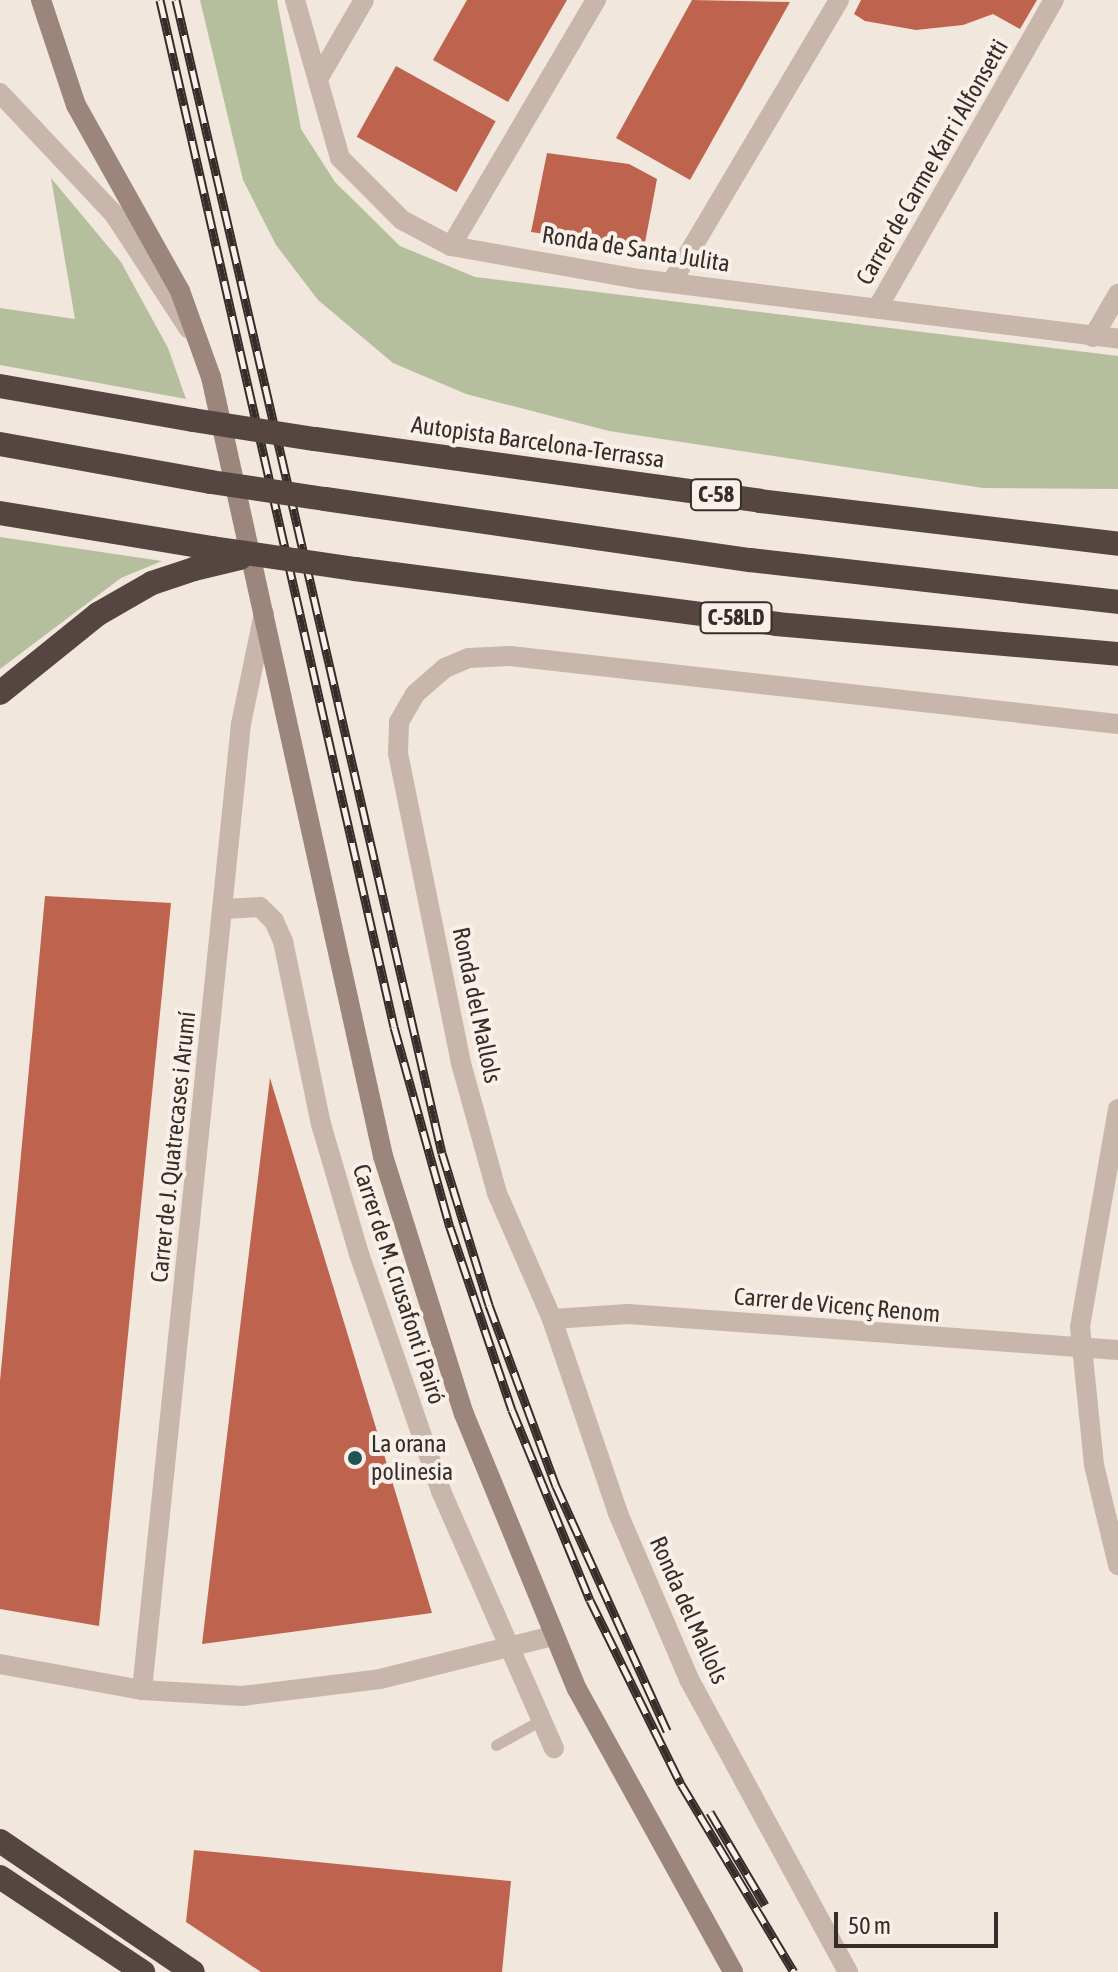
<!DOCTYPE html>
<html>
<head>
<meta charset="utf-8">
<style>
	body { margin:0 }
	#map { position:relative; width:1118px; height:1972px; overflow:hidden; background:#f1e7dd; font-family:"Asap Condensed",sans-serif }
	div>[style] { position:absolute }
	[style*='--x'] { left:calc(var(--x)*1px); top:calc(var(--y)*1px); width:calc(var(--w)*1px); rotate:calc(var(--a)*1deg) }
	.green>* { inset:0; background:#b5bf9e }
	.building>* { inset:0; background:#be644e; transform-origin:0 0 }
	.service>* { height:11px; margin:-5.5px; padding:0 5.5px; transform-origin:5.5px; border-radius:5.5px; background:#c8b6aa }
	.minor>* { height:20px; margin:-10px; padding:0 10px; transform-origin:10px; border-radius:10px; background:#c8b6aa }
	.secondary>* { height:20px; margin:-10px; padding:0 10px; transform-origin:10px; border-radius:10px; background:#9c857b }
	.motorway>* { height:24px; margin:-12px; padding:0 12px; transform-origin:12px; border-radius:12px; background:#564641 }
	.rail>* { height:9px; margin-top:-4.5px; transform-origin:0; background:repeating-linear-gradient(90deg,#f9f1e9 0 18px,#362c29 0 36px); box-sizing:border-box; border-block:2px solid #362c29 }
	.motorway-bridge>* { height:24px; margin:-12px; padding:0 12px; transform-origin:12px; border-radius:12px; background:#564641 }
	.dots>* { width:22px; height:22px; translate:-50% -50%; box-sizing:border-box; border:4px solid #f9f1e9; border-radius:50% }
	span { translate:-50% -50%; white-space:nowrap; text-align:center; line-height:1.15; -webkit-text-stroke:8px #f9f1e9; paint-order:stroke }
	.shield-label span { padding:2px 6px; background:#f9f1e9; border:2px solid; border-radius:6px; -webkit-text-stroke-width:0 }
	.shield-label { font-size:22px; color:#362c29; font-weight:700 }
	.street-label { font-size:24px; color:#362c29 }
	.poi-label { font-size:24px; color:#362c29 }
	.left { translate:0 -50%; text-align:left }
	.scale { position:absolute; left:834px; top:1912px; width:164px; height:36px; box-sizing:border-box; border:4px solid #362c29; border-top:0; padding-left:10px; font-size:24px; line-height:28px; white-space:nowrap; color:#362c29; -webkit-text-stroke:6px #f9f1e9; paint-order:stroke }
</style>
</head>
<body>
<div id="map">
	<div class="green">
		<i style="clip-path:polygon(200px 0,277px 0,301px 129px,335px 182px,400px 246px,475px 277px,1118px 356px,1118px 489px,983px 488px,609px 431px,466px 394px,393px 363px,318px 300px,276px 245px,243px 180px)"></i>
		<i style="clip-path:polygon(51px 178px,121px 262px,168px 348px,186px 399px,0 365px,0 308px,75px 319px)"></i>
		<i style="clip-path:polygon(0 537px,162px 561px,121px 578px,0 669px)"></i>
	</div>
	<div class="building">
		<i style="clip-path:polygon(467px 0,567px 0,508px 102px,433px 60px)"></i>
		<i style="clip-path:polygon(692px 0,790px 2px,690px 180px,616px 138px)"></i>
		<i style="clip-path:polygon(861px 0,1037px 0,1020px 29px,993px 14px,963px 25px,916px 30px,865px 21px,854px 14px)"></i>
		<i style="left:396px;top:66px;width:114px;height:81px;rotate:29deg"></i>
		<i style="clip-path:polygon(547px 153px,629px 164px,657px 179px,644px 248px,531px 232px)"></i>
		<i style="clip-path:polygon(45px 896px,171px 903px,99px 1626px,0 1609px,0 1381px)"></i>
		<i style="clip-path:polygon(270px 1078px,432px 1613px,202px 1644px)"></i>
		<i style="clip-path:polygon(194px 1850px,511px 1881px,502px 1972px,261px 1972px,186px 1922px)"></i>
	</div>
	<div class="service">
		<i style="--x:496;--y:1745;--w:51;--a:-29.1"></i>
	</div>
	<div class="minor">
		<i style="--x:295;--y:0;--w:164;--a:74.1"></i>
		<i style="--x:340;--y:158;--w:88;--a:45"></i>
		<i style="--x:402;--y:220;--w:55;--a:28"></i>
		<i style="--x:451;--y:246;--w:191;--a:10"></i>
		<i style="--x:639;--y:279;--w:483;--a:7.1"></i>
		<i style="--x:318;--y:79;--w:91;--a:-59.8"></i>
		<i style="--x:0;--y:93;--w:166;--a:46.7"></i>
		<i style="--x:114;--y:214;--w:137;--a:56.9"></i>
		<i style="--x:451;--y:246;--w:286;--a:-59.5"></i>
		<i style="--x:671;--y:283;--w:329;--a:-59.3"></i>
		<i style="--x:878;--y:307;--w:354;--a:-60.2"></i>
		<i style="--x:1093;--y:337;--w:50;--a:-59.8"></i>
		<i style="--x:224;--y:909;--w:36;--a:-3"></i>
		<i style="--x:260;--y:907;--w:20;--a:45"></i>
		<i style="--x:274;--y:921;--w:22;--a:66"></i>
		<i style="--x:283;--y:941;--w:187;--a:78.3"></i>
		<i style="--x:321;--y:1124;--w:135;--a:73.7"></i>
		<i style="--x:359;--y:1254;--w:251;--a:70.9"></i>
		<i style="--x:441;--y:1491;--w:281;--a:66.3"></i>
		<i style="--x:1118;--y:1109;--w:221;--a:99.9"></i>
		<i style="--x:1080;--y:1327;--w:139;--a:84.2"></i>
		<i style="--x:1094;--y:1465;--w:103;--a:76.5"></i>
		<i style="--x:552;--y:1319;--w:76;--a:-3.8"></i>
		<i style="--x:628;--y:1314;--w:491;--a:4.2"></i>
		<i style="--x:0;--y:1664;--w:144;--a:10.4"></i>
		<i style="--x:142;--y:1690;--w:100;--a:3.4"></i>
		<i style="--x:242;--y:1696;--w:139;--a:-7"></i>
		<i style="--x:380;--y:1679;--w:178;--a:-14"></i>
		<i style="--x:142;--y:1690;--w:971;--a:-84.15"></i>
		<i style="--x:241;--y:724;--w:113;--a:-78.3"></i>
		<i style="--x:848;--y:1972;--w:333;--a:-118.5"></i>
		<i style="--x:689;--y:1679;--w:181;--a:-113.2"></i>
		<i style="--x:618;--y:1513;--w:205;--a:-108.8"></i>
		<i style="--x:552;--y:1319;--w:137;--a:-113.6"></i>
		<i style="--x:497;--y:1193;--w:135;--a:-105.5"></i>
		<i style="--x:461;--y:1063;--w:316;--a:-101.5"></i>
		<i style="--x:398;--y:753;--w:31;--a:-88"></i>
		<i style="--x:399;--y:722;--w:32;--a:-60"></i>
		<i style="--x:415;--y:694;--w:40;--a:-41"></i>
		<i style="--x:445;--y:668;--w:25;--a:-23"></i>
		<i style="--x:468;--y:658;--w:42;--a:-2.7"></i>
		<i style="--x:510;--y:656;--w:612;--a:6.38"></i>
	</div>
	<div class="secondary">
		<i style="--x:41;--y:0;--w:111;--a:71.6"></i>
		<i style="--x:76;--y:105;--w:213;--a:60.8"></i>
		<i style="--x:180;--y:291;--w:91;--a:70.2"></i>
		<i style="--x:211;--y:377;--w:798;--a:77.55"></i>
		<i style="--x:383;--y:1156;--w:270;--a:72.6"></i>
		<i style="--x:464;--y:1414;--w:297;--a:67.7"></i>
		<i style="--x:577;--y:1689;--w:323;--a:61.1"></i>
	</div>
	<div class="motorway">
		<i style="--x:0;--y:386;--w:196;--a:10"></i>
		<i style="--x:315;--y:439;--w:449;--a:7.9"></i>
		<i style="--x:760;--y:501;--w:361;--a:6.8"></i>
		<i style="--x:0;--y:444;--w:214;--a:10.2"></i>
		<i style="--x:325;--y:499;--w:429;--a:8.2"></i>
		<i style="--x:750;--y:560;--w:370;--a:6.5"></i>
		<i style="--x:0;--y:513;--w:215;--a:9.4"></i>
		<i style="--x:355;--y:569;--w:425;--a:7.4"></i>
		<i style="--x:776;--y:624;--w:343;--a:5"></i>
		<i style="--x:0;--y:693;--w:126;--a:-38.9"></i>
		<i style="--x:98;--y:614;--w:62;--a:-29.9"></i>
		<i style="--x:152;--y:583;--w:44;--a:-18.4"></i>
		<i style="--x:0;--y:1841;--w:233;--a:34.2"></i>
		<i style="--x:0;--y:1877;--w:172;--a:33.6"></i>
	</div>
	<div class="rail">
		<i style="--x:160;--y:0;--w:1053;--a:77.16"></i>
		<i style="--x:394;--y:1027;--w:208;--a:74.4"></i>
		<i style="--x:450;--y:1227;--w:193;--a:71.3"></i>
		<i style="--x:512;--y:1410;--w:205;--a:67.7"></i>
		<i style="--x:590;--y:1600;--w:205;--a:63.7"></i>
		<i style="--x:681;--y:1784;--w:219;--a:59"></i>
		<i style="--x:176;--y:0;--w:1183;--a:77.01"></i>
		<i style="--x:442;--y:1153;--w:159;--a:72.8"></i>
		<i style="--x:489;--y:1305;--w:193;--a:69.7"></i>
		<i style="--x:556;--y:1486;--w:269;--a:65.6"></i>
		<i style="--x:710;--y:1812;--w:108;--a:59.4"></i>
	</div>
	<div class="motorway-bridge">
		<i style="--x:193;--y:420;--w:123;--a:8.9"></i>
		<i style="--x:211;--y:482;--w:115;--a:8.5"></i>
		<i style="--x:212;--y:548;--w:145;--a:8.4"></i>
		<i style="--x:194;--y:569;--w:47;--a:-13.4"></i>
	</div>
	<div class="dots">
		<i style="left:355px;top:1458px;background:#215455"></i>
	</div>
	<div class="shield-label">
		<span style="left:716px;top:495px">C-58</span>
		<span style="left:736px;top:618px">C-58LD</span>
	</div>
	<div class="street-label">
		<span style="left:932px;top:162px;rotate:-60deg">Carrer de Carme Karr i Alfonsetti</span>
		<span style="left:636px;top:249px;rotate:9deg">Ronda de Santa Julita</span>
		<span style="left:538px;top:442px;rotate:8deg">Autopista Barcelona-Terrassa</span>
		<span style="left:477px;top:1005px;rotate:78deg">Ronda del Mallols</span>
		<span style="left:173px;top:1147px;rotate:-84deg">Carrer de J. Quatrecases i Arumí</span>
		<span style="left:399px;top:1284px;rotate:72deg">Carrer de M. Crusafont i Pairó</span>
		<span style="left:837px;top:1305px;rotate:5deg">Carrer de Vicenç Renom</span>
		<span style="left:689px;top:1610px;rotate:66deg">Ronda del Mallols</span>
	</div>
	<div class="poi-label">
		<span class="left" style="left:371px;top:1458px">La orana<br>polinesia</span>
	</div>
	<div class="scale">50 m</div>
</div>
</body>
</html>
